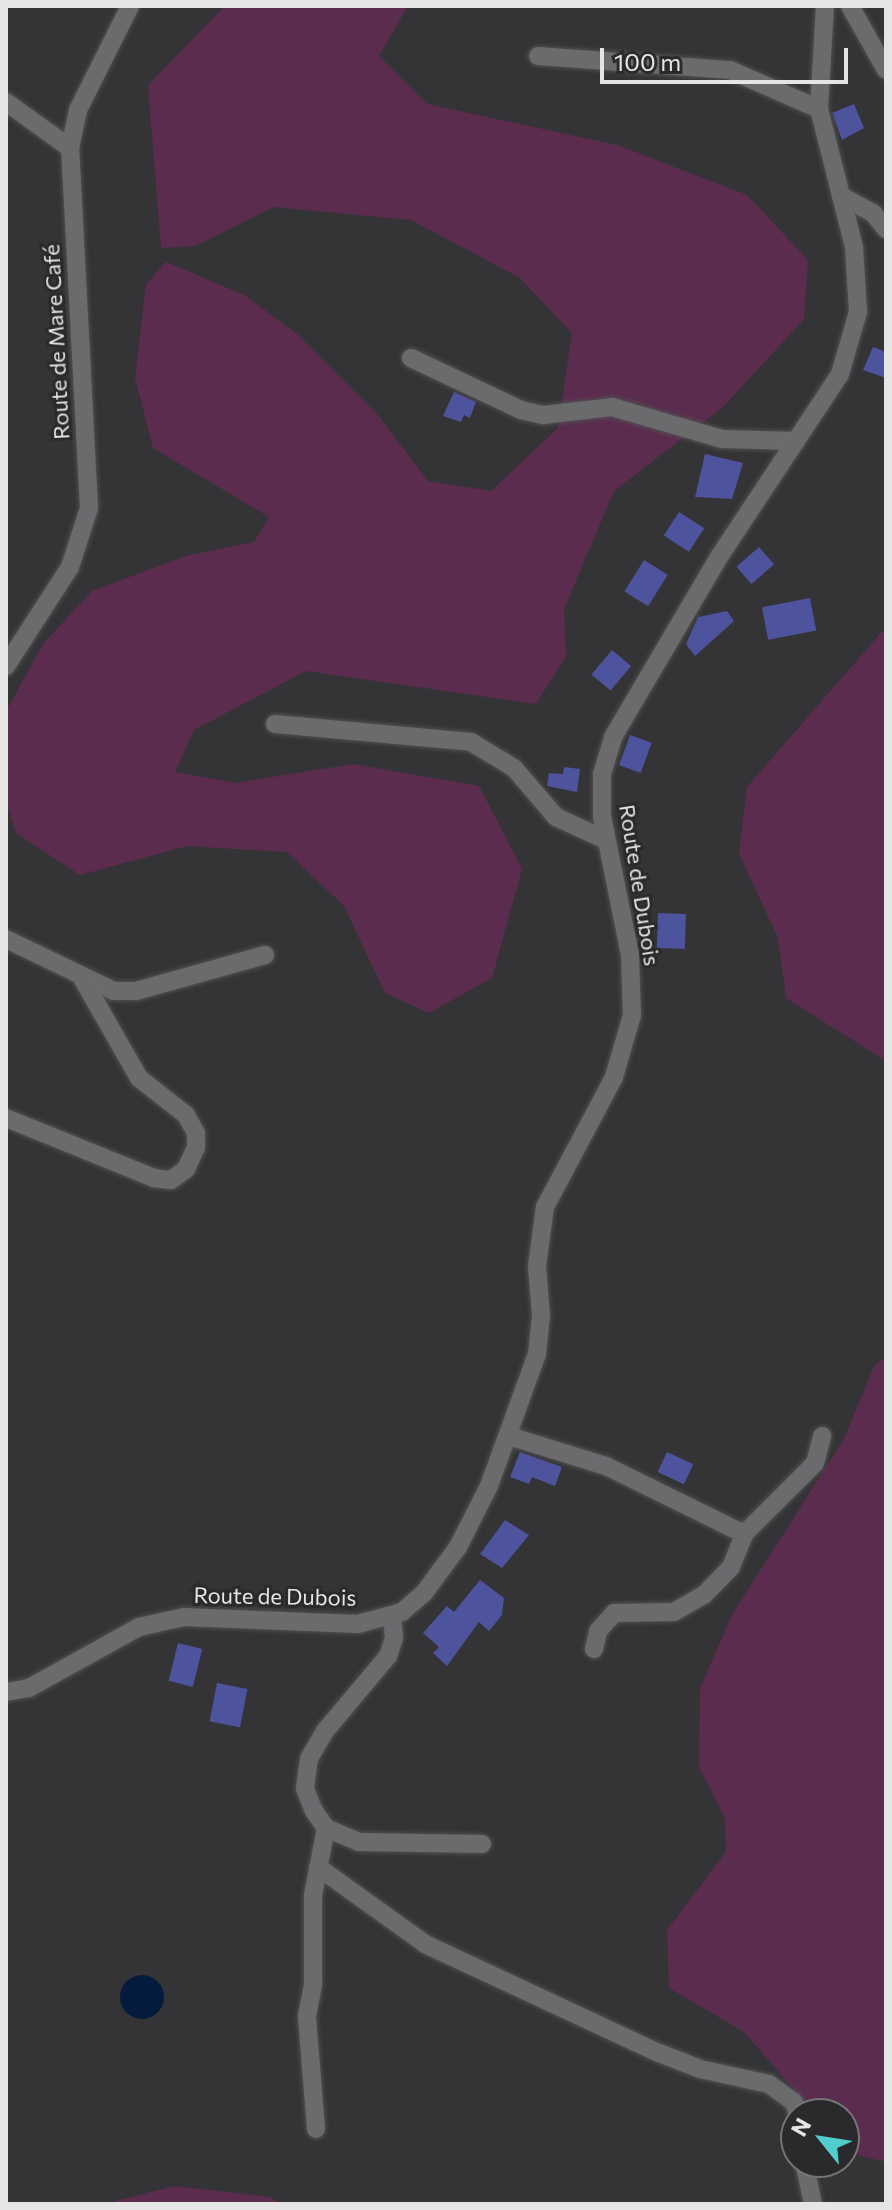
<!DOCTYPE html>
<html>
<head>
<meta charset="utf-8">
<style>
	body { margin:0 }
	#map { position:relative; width:892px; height:2210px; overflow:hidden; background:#343436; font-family:Commissioner,sans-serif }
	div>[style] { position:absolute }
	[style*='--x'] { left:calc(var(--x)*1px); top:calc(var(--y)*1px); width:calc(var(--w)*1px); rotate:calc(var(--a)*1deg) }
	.green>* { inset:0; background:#5c2c4f }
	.water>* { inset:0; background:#041b3d }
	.round { border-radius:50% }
	.building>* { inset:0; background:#4e539e; transform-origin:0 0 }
	.roads { filter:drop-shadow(0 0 2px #505051) drop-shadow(0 0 2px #505051) }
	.minor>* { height:18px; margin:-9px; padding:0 9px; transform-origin:9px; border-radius:9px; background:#6b6a6d }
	span { translate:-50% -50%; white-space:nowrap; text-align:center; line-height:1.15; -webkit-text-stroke:6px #2a2a2c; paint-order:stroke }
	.street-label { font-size:22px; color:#e5e5e6 }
	.frame { position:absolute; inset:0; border:8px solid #e5e5e6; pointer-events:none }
	.north { position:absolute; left:780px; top:2098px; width:80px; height:80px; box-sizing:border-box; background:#2a2a2c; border:2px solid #757576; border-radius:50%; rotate:300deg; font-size:22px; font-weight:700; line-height:32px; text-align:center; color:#e5e5e6 }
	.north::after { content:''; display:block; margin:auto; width:28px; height:36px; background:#52cdce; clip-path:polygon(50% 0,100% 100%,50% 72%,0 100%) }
	.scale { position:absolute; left:600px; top:48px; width:248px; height:36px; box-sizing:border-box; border:4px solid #e5e5e6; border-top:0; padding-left:10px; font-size:24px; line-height:28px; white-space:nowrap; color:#e5e5e6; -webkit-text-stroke:6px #2a2a2c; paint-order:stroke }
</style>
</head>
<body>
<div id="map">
	<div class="green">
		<i style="clip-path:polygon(225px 6px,408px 6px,379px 56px,427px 104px,617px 145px,747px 195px,808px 260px,804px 319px,723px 407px,614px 491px,564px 609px,566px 656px,536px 704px,306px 671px,194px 730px,175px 772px,236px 783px,353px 764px,479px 786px,522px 869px,492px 978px,429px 1013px,385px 993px,344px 906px,287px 852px,187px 846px,80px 875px,16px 833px,6px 801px,6px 711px,43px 644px,92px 591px,186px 556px,254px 542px,269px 517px,153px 448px,135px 378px,146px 284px,166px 262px,244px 295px,297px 334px,377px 414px,428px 481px,491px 491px,558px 428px,572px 333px,520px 278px,411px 220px,273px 207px,195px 246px,161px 248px,148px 85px)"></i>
		<i style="clip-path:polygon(886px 627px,886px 1061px,786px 998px,778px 938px,739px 854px,747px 787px)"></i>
		<i style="clip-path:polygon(886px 1356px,886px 2162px,849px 2153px,844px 2147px,844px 2114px,815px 2114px,744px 2032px,669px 1988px,667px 1930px,726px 1852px,725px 1818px,699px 1767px,700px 1688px,733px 1613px,844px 1439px,874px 1366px)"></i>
		<i style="clip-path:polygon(174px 2186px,270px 2197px,281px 2204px,104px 2204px)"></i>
	</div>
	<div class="water">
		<i class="round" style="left:120px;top:1975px;width:44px;height:44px"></i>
	</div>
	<div class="building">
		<i style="clip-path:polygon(854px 104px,864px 128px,842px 140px,832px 113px)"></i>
		<i style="clip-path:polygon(873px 347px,886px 352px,886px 378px,863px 370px)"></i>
		<i style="clip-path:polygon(454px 392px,476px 402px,470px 418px,464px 415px,461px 422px,443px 416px)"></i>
		<i style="clip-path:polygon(705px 454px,743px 463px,732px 499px,695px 497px)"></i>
		<i style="left:679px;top:512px;width:30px;height:28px;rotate:33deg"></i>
		<i style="left:759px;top:547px;width:23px;height:30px;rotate:49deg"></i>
		<i style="left:644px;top:560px;width:28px;height:37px;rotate:32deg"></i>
		<i style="left:810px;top:598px;width:33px;height:49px;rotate:79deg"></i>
		<i style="clip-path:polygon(727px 611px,734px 621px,695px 656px,686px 644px,698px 617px)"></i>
		<i style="left:612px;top:650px;width:25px;height:32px;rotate:40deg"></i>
		<i style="left:630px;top:735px;width:23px;height:32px;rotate:20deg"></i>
		<i style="clip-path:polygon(564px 767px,580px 769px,577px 792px,547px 786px,549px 773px,563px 774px)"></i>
		<i style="left:658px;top:913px;width:28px;height:35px;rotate:2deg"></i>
		<i style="clip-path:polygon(520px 1452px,562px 1467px,555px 1486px,532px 1477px,529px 1484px,510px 1477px)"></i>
		<i style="left:667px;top:1452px;width:29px;height:22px;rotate:25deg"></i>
		<i style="clip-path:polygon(505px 1520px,529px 1535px,502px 1568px,480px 1554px)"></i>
		<i style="clip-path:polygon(480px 1580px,504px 1598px,502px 1615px,489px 1631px,479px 1622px,447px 1666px,433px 1653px,439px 1647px,423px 1633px,447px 1606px,454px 1612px)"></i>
		<i style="left:178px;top:1643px;width:25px;height:39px;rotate:14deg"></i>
		<i style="left:217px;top:1683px;width:31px;height:39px;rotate:11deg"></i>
	</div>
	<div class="roads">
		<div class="minor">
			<i style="--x:850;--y:6;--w:73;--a:60.6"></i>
			<i style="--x:538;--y:56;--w:193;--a:4.2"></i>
			<i style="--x:730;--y:70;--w:97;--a:23.7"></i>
			<i style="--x:6;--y:102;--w:79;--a:35.7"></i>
			<i style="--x:841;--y:196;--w:36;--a:28"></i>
			<i style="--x:873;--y:213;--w:21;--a:51"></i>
			<i style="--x:411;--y:358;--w:122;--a:25.3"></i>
			<i style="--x:521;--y:410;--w:23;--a:13"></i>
			<i style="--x:543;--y:415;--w:69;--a:-6.6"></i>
			<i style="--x:612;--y:407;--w:115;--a:16.2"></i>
			<i style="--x:722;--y:439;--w:74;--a:1.5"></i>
			<i style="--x:6;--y:666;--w:118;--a:-57.1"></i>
			<i style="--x:70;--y:567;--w:62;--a:-72.1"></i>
			<i style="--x:89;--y:508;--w:361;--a:-93"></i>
			<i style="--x:70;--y:148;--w:39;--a:-78"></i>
			<i style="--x:78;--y:110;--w:116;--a:-63.4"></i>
			<i style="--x:275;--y:724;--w:197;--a:5.2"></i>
			<i style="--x:471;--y:742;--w:50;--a:31.2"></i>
			<i style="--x:514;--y:768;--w:65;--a:49.4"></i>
			<i style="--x:556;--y:817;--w:55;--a:24.7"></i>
			<i style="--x:6;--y:939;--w:120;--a:25.7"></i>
			<i style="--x:114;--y:991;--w:22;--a:0"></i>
			<i style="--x:136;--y:991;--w:134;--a:-15.6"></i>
			<i style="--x:6;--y:1118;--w:160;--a:22.1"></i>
			<i style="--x:154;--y:1178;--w:17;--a:7"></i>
			<i style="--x:171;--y:1180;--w:19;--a:-36"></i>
			<i style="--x:186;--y:1169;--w:23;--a:-65"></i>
			<i style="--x:196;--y:1148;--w:15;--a:-90"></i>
			<i style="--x:196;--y:1133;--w:21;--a:-119"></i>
			<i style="--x:186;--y:1115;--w:60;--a:-141.8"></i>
			<i style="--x:139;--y:1078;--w:113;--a:-119.7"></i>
			<i style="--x:509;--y:1436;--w:102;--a:17.2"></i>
			<i style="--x:606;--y:1466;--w:154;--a:26.2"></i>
			<i style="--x:392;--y:1615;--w:23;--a:85"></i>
			<i style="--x:394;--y:1638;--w:19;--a:108"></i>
			<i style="--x:388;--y:1656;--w:98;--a:130"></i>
			<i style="--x:325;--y:1731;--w:32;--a:120"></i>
			<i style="--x:309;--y:1759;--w:30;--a:98"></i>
			<i style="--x:305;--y:1789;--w:24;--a:68"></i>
			<i style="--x:314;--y:1811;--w:21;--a:55"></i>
			<i style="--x:326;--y:1828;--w:36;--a:23"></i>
			<i style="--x:359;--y:1842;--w:123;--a:0.9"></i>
			<i style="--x:594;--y:1649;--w:18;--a:-77"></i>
			<i style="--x:598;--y:1631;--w:24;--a:-48"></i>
			<i style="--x:614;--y:1613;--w:60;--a:-1"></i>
			<i style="--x:674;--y:1612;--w:34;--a:-30"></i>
			<i style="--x:704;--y:1595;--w:39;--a:-46"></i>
			<i style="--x:731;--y:1567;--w:35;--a:-68"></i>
			<i style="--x:744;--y:1534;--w:100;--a:-45"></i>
			<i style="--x:815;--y:1463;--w:28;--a:-75"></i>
			<i style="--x:6;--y:1692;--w:23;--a:-10"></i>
			<i style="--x:29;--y:1688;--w:126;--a:-29"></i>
			<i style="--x:139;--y:1627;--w:46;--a:-12.5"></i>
			<i style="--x:184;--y:1617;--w:174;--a:2.3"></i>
			<i style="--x:358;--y:1624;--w:46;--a:-15.3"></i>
			<i style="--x:402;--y:1612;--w:29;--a:-41"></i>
			<i style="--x:424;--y:1593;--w:57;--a:-53.5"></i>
			<i style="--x:458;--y:1547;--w:68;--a:-63.1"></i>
			<i style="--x:489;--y:1486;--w:140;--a:-70"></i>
			<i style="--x:537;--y:1354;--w:39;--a:-84"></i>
			<i style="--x:541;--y:1315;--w:49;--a:-94.7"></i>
			<i style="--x:537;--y:1266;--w:60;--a:-82.3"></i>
			<i style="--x:545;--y:1207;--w:147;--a:-62"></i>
			<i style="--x:614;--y:1077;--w:65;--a:-73.8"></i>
			<i style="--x:632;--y:1015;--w:60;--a:-91.9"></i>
			<i style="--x:630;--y:955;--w:142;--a:-101.4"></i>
			<i style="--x:602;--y:816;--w:42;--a:-90"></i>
			<i style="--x:602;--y:774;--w:39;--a:-73"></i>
			<i style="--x:613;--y:737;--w:209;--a:-59.5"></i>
			<i style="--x:719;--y:557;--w:219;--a:-56.5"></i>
			<i style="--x:840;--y:374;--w:65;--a:-73.8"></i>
			<i style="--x:858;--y:312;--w:65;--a:-93.5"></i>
			<i style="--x:854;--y:247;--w:142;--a:-104.2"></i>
			<i style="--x:819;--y:109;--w:103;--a:-86.7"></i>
			<i style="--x:318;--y:1867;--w:132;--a:35.7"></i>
			<i style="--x:425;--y:1944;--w:258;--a:25"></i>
			<i style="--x:659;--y:2053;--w:44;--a:21.3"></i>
			<i style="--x:700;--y:2069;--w:71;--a:12.3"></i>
			<i style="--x:769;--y:2084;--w:31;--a:36"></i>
			<i style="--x:794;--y:2102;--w:13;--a:72"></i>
			<i style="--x:316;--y:2129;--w:113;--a:-94.6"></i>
			<i style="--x:307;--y:2016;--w:32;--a:-79"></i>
			<i style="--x:313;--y:1985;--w:90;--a:-90"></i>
			<i style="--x:313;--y:1895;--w:68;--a:-79"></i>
			<i style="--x:804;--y:2162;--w:43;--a:77.9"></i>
		</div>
	</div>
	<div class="street-label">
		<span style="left:56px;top:342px;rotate:-93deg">Route de Mare Café</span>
		<span style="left:640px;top:885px;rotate:81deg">Route de Dubois</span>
		<span style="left:275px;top:1596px;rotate:1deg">Route de Dubois</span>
	</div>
	<div class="frame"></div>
	<div class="north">N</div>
	<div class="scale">100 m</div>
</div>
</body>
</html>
